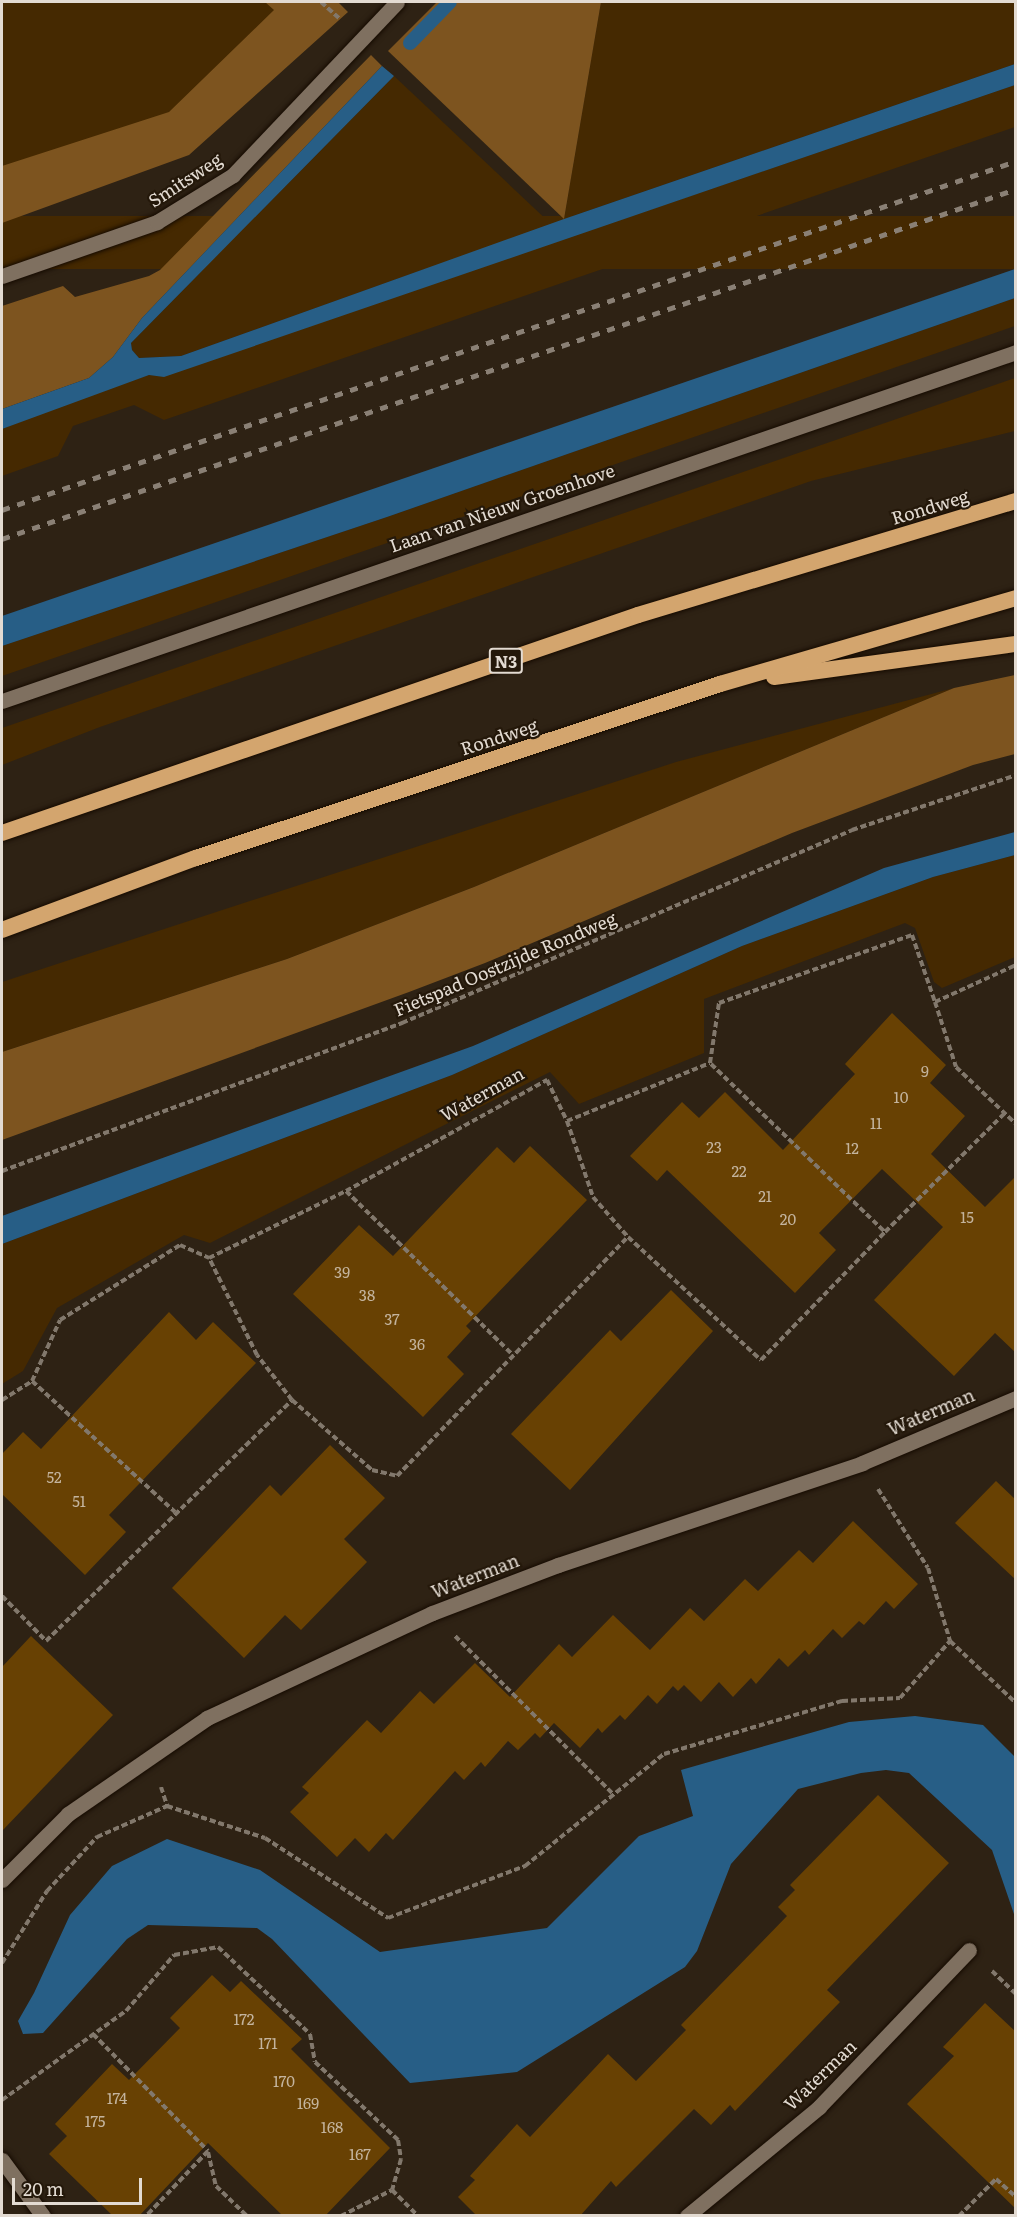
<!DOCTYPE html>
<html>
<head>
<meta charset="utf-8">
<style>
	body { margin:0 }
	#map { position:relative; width:1017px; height:2217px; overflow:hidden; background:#2e2214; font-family:Literata,serif }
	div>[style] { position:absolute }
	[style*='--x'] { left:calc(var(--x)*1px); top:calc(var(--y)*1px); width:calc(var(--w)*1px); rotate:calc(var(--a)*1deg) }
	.green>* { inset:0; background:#452901; transform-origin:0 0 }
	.forest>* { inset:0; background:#7d541f }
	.water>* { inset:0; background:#275e86 }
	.stream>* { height:14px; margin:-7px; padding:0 7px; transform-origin:7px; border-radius:7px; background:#275e86 }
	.building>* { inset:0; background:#684103 }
	.path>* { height:4px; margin-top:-2px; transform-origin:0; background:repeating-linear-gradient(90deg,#82786c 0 6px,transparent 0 9px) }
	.roads { filter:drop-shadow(0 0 2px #160b01) drop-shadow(0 0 2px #160b01) }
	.minor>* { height:15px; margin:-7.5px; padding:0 7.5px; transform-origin:7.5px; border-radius:7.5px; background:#7f7060 }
	.tertiary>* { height:15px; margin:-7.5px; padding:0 7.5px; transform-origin:7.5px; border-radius:7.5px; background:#7f7060 }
	.trunk>* { height:16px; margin:-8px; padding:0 8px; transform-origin:8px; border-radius:8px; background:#d3a56e }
	.rail>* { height:4.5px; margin-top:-2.25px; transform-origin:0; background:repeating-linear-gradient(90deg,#8a8075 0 8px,transparent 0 16px) }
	span { translate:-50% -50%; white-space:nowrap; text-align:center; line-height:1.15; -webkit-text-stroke:4.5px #24180a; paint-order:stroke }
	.number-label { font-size:15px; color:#c4b49e }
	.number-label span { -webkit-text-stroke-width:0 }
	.shield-label span { padding:2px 4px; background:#24180a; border:2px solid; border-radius:4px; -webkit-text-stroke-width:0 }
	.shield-label { font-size:16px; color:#e3dbd2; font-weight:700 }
	.street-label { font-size:18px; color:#e3dbd2 }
	.frame { position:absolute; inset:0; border:3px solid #e3dbd2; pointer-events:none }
	.scale { position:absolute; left:12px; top:2178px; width:130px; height:27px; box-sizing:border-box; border:3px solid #e3dbd2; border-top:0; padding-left:8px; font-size:18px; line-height:21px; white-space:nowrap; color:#e3dbd2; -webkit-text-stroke:4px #24180a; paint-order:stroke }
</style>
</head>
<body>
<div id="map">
	<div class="green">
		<i style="clip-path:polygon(2px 2px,308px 2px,178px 139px,2px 201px)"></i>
		<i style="clip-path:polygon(601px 2px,1015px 2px,1015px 64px,564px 219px)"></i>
		<i style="clip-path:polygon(394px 76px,551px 224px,181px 356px,139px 358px,132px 350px,131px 343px)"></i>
		<i style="clip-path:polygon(1015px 85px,1015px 127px,164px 420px,134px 405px,73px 426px,58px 456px,2px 476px,2px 429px,65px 404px,149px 375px,164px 376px)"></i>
		<i style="left:1015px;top:216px;width:53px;height:1071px;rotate:90deg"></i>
		<i style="clip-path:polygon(1015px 298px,1015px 326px,2px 676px,2px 646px,387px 517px)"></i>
		<i style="clip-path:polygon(1015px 378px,1015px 431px,811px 481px,100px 727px,2px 765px,2px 728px)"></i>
		<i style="clip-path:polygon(954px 688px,474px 887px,287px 959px,2px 1052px,2px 982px,676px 762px)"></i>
		<i style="clip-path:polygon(1015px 855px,1015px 957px,942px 988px,934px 982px,915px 928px,905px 923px,704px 999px,704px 1053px,579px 1104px,550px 1072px,210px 1243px,184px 1235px,57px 1308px,23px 1371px,2px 1384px,2px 1244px,452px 1075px,742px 946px,933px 877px)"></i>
	</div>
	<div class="forest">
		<i style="clip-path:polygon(265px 2px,338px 2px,348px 12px,189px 155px,2px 223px,2px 166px,169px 112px,274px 10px)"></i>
		<i style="clip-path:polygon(437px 2px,601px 2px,564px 219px,388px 51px)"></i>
		<i style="clip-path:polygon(371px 55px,382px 66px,142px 318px,113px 357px,89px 378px,2px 409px,2px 306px,63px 286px,75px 297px,149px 276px,160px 270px)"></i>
		<i style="clip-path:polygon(1015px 675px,1015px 754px,973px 765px,792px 833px,485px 963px,409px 992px,2px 1140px,2px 1052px,287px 959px,474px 887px,954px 688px)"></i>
	</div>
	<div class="water">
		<i style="clip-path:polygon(1015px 64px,1015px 85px,164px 377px,149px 375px,2px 429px,2px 409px,89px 378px,113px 357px,142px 318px,382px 66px,394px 76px,131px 343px,132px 350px,139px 358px,181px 356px,564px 219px)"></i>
		<i style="clip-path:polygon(1015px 269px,1015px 298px,387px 517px,2px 646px,2px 616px)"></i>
		<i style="clip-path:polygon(1015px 832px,1015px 855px,933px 877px,742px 946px,452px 1075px,2px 1244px,2px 1216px,473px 1046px,884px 868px)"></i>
		<i style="clip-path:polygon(915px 1716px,983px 1725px,1015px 1757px,1015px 1917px,992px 1850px,909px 1773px,886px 1770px,861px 1773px,798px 1789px,731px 1864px,697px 1951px,685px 1967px,517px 2072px,410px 2083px,272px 1939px,257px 1928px,148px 1925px,127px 1939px,43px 2033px,23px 2034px,18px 2021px,34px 1993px,70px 1915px,112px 1866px,167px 1839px,260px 1870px,380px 1952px,547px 1928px,639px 1836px,693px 1816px,681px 1770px,849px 1722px)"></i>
	</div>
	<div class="stream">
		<i style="--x:410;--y:43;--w:57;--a:-45.7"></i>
	</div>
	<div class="building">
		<i style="clip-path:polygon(892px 1013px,946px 1065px,930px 1083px,965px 1116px,931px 1154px,985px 1207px,1016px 1176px,1016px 1353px,995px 1333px,954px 1376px,874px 1300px,943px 1227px,882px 1169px,819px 1233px,836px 1250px,795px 1293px,667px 1170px,657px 1181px,630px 1156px,682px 1102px,699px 1118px,725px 1092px,783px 1150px,855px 1074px,845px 1064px)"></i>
		<i style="clip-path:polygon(530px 1146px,587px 1200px,466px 1326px,471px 1331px,447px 1357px,464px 1374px,423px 1417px,293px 1294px,359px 1225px,393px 1256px,497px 1147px,514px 1163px)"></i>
		<i style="clip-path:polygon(671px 1290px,713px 1331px,570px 1490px,511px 1434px,610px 1330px,621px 1341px)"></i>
		<i style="clip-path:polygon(169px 1312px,196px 1340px,213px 1322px,256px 1363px,109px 1515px,126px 1532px,85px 1575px,2px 1494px,2px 1454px,23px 1432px,41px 1449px)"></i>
		<i style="clip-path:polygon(330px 1445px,385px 1498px,344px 1539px,367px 1562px,301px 1630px,285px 1615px,244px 1658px,172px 1588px,270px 1485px,281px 1496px)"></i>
		<i style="clip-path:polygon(996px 1481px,1016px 1500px,1016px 1580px,955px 1523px)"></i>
		<i style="clip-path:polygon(853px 1521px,918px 1584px,894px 1609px,886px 1601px,864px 1625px,859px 1621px,842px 1638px,833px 1629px,809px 1655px,805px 1650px,788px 1667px,779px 1658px,756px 1684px,751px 1678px,733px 1697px,719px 1682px,701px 1702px,684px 1685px,678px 1691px,673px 1686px,657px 1704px,648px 1695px,625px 1720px,620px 1715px,602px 1733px,598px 1728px,580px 1748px,554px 1723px,540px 1738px,535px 1733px,518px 1750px,508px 1741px,485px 1767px,481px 1762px,464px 1780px,455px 1771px,393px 1840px,386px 1833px,369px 1852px,355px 1838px,337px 1857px,290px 1812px,309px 1793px,302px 1787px,367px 1720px,381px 1733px,420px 1691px,434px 1704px,475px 1663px,510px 1697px,559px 1644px,572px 1657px,613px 1615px,650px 1650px,690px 1608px,704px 1621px,745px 1579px,758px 1591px,799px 1550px,813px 1563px)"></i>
		<i style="clip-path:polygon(31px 1636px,113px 1715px,2px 1831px,2px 1667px)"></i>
		<i style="clip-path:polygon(878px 1795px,949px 1863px,827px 1990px,840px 2002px,735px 2111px,730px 2105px,711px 2125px,694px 2109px,616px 2187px,611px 2181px,580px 2216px,477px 2216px,458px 2197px,475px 2180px,470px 2176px,517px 2124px,530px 2137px,608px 2054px,636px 2081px,686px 2030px,681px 2025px,787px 1916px,778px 1907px,795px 1890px,790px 1885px)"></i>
		<i style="clip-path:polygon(212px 1975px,230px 1992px,241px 1981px,302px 2039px,291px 2049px,390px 2148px,325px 2216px,283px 2216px,208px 2143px,139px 2216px,113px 2216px,49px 2154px,67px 2136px,55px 2124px,112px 2064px,129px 2080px,180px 2028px,170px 2018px)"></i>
		<i style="clip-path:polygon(985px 2003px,1016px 2032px,1016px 2209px,907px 2104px,954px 2056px,943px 2047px)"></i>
	</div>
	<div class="path">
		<i style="--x:321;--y:2;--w:24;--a:42"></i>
		<i style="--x:935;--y:1002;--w:68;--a:72.1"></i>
		<i style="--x:956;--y:1067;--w:83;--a:43.5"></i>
		<i style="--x:711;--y:1064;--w:242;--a:44"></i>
		<i style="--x:567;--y:1121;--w:154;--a:-22.1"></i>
		<i style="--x:710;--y:1063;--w:61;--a:-81.5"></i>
		<i style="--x:719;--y:1003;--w:205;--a:-19.4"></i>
		<i style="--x:912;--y:935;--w:71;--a:71.1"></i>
		<i style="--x:935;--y:1002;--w:89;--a:-24.6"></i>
		<i style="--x:2;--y:1171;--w:427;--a:-20.3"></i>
		<i style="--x:402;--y:1023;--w:490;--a:-23.2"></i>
		<i style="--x:852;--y:830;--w:173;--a:-18.5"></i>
		<i style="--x:346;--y:1191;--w:234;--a:44.5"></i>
		<i style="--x:32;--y:1381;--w:194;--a:42.5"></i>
		<i style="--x:2;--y:1400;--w:36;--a:-32"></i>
		<i style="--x:32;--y:1381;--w:67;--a:-65.3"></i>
		<i style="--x:60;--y:1320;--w:142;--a:-32"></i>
		<i style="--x:180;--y:1245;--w:32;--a:24"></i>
		<i style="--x:209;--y:1258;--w:153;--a:-26.1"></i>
		<i style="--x:346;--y:1191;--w:230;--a:-28.9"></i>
		<i style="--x:547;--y:1080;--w:46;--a:64"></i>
		<i style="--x:567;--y:1121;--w:80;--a:71.1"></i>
		<i style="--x:593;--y:1197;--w:53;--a:48.8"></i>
		<i style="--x:628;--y:1237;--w:181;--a:42.8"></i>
		<i style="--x:761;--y:1360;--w:178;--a:-45.9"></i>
		<i style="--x:885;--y:1232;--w:168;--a:-44.8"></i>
		<i style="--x:292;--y:1400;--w:106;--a:41.2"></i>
		<i style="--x:372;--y:1470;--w:26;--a:13"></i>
		<i style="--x:397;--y:1476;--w:332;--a:-46"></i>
		<i style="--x:878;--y:1489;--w:93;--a:57.7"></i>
		<i style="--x:928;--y:1568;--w:76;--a:73.2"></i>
		<i style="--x:2;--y:1596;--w:63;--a:45.6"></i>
		<i style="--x:46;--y:1641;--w:344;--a:-44.4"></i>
		<i style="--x:292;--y:1400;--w:57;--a:-127.9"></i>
		<i style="--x:257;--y:1355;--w:108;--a:-116.3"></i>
		<i style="--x:455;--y:1636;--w:223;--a:45"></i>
		<i style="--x:161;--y:1787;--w:20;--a:72"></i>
		<i style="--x:2;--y:1963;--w:85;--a:-58"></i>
		<i style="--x:47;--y:1891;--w:74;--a:-47.2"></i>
		<i style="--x:97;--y:1837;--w:77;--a:-23.9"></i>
		<i style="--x:167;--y:1806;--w:103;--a:18.1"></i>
		<i style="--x:265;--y:1838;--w:147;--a:33"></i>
		<i style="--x:388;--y:1918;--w:147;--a:-20.8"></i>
		<i style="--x:525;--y:1866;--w:179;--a:-38.9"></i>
		<i style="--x:664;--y:1754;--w:186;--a:-16.6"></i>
		<i style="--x:842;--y:1701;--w:58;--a:-3"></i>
		<i style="--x:900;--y:1698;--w:76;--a:-48.7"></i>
		<i style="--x:950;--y:1641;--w:91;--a:43.2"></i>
		<i style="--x:992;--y:1971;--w:33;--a:44"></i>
		<i style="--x:93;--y:2034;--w:164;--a:45.5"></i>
		<i style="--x:208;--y:2151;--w:90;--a:133.6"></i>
		<i style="--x:2;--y:2100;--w:153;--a:-35.7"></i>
		<i style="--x:126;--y:2011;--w:74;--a:-49.4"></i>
		<i style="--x:174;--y:1955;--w:45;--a:-10.3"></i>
		<i style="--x:218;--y:1947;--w:127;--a:43.4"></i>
		<i style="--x:310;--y:2034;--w:28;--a:80"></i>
		<i style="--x:315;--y:2062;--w:114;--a:43.2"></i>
		<i style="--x:398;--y:2140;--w:19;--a:81"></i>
		<i style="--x:401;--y:2159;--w:32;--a:106"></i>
		<i style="--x:392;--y:2190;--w:37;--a:45"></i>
		<i style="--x:208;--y:2152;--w:35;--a:77"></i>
		<i style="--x:216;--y:2186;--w:43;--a:44.1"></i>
		<i style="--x:341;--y:2216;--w:57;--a:-27"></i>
		<i style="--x:959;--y:2216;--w:52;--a:-45"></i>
		<i style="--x:996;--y:2179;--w:27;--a:42"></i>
	</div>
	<div class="roads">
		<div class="minor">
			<i style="--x:2;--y:276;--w:164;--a:-19.2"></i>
			<i style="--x:157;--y:222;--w:89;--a:-31.7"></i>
			<i style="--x:233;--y:175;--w:238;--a:-46.5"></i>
			<i style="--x:2;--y:1880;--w:93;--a:-45"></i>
			<i style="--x:68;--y:1814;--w:169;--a:-34.6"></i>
			<i style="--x:207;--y:1718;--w:248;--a:-25"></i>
			<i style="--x:432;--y:1613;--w:135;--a:-20.9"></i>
			<i style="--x:558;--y:1565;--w:321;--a:-18.5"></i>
			<i style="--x:862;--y:1463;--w:167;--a:-22.9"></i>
			<i style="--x:2;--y:2160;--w:69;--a:53.8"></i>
			<i style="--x:687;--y:2216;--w:171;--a:-39.5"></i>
			<i style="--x:819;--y:2107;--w:217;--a:-46.3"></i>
		</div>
		<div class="tertiary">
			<i style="--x:2;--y:701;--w:1072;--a:-18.99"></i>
		</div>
		<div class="trunk">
			<i style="--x:774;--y:677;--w:244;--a:-7.8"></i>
			<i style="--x:2;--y:833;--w:672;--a:-18.92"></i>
			<i style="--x:638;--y:615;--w:395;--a:-16.8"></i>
			<i style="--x:2;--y:930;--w:207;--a:-20.4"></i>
			<i style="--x:196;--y:858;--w:552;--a:-18.37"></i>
			<i style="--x:720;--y:684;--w:308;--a:-16.2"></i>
		</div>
	</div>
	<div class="rail">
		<i style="--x:2;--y:510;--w:1072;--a:-18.99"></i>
		<i style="--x:2;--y:539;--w:1073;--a:-19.04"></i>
	</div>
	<div class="number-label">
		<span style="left:925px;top:1071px">9</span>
		<span style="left:901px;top:1097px">10</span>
		<span style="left:876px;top:1123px">11</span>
		<span style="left:714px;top:1147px">23</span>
		<span style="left:852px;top:1148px">12</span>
		<span style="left:739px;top:1171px">22</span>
		<span style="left:765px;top:1196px">21</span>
		<span style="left:967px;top:1217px">15</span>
		<span style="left:788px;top:1219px">20</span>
		<span style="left:342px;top:1272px">39</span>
		<span style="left:367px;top:1295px">38</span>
		<span style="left:392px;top:1319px">37</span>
		<span style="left:417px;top:1344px">36</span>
		<span style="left:54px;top:1477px">52</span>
		<span style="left:79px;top:1501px">51</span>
		<span style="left:244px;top:2019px">172</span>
		<span style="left:268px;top:2043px">171</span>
		<span style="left:284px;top:2081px">170</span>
		<span style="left:117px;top:2098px">174</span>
		<span style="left:308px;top:2103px">169</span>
		<span style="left:95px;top:2121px">175</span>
		<span style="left:332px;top:2127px">168</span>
		<span style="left:360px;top:2154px">167</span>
	</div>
	<div class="shield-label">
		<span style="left:506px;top:661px">N3</span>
	</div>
	<div class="street-label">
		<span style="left:185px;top:180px;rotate:-33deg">Smitsweg</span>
		<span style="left:930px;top:507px;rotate:-17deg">Rondweg</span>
		<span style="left:502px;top:508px;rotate:-19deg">Laan van Nieuw Groenhove</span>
		<span style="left:499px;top:737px;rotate:-18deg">Rondweg</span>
		<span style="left:505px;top:964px;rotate:-23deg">Fietspad Oostzijde Rondweg</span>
		<span style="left:482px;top:1094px;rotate:-29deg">Waterman</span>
		<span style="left:931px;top:1412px;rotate:-23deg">Waterman</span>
		<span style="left:475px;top:1576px;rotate:-21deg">Waterman</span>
		<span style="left:820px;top:2075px;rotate:-44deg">Waterman</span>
	</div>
	<div class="frame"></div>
	<div class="scale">20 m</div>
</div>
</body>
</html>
